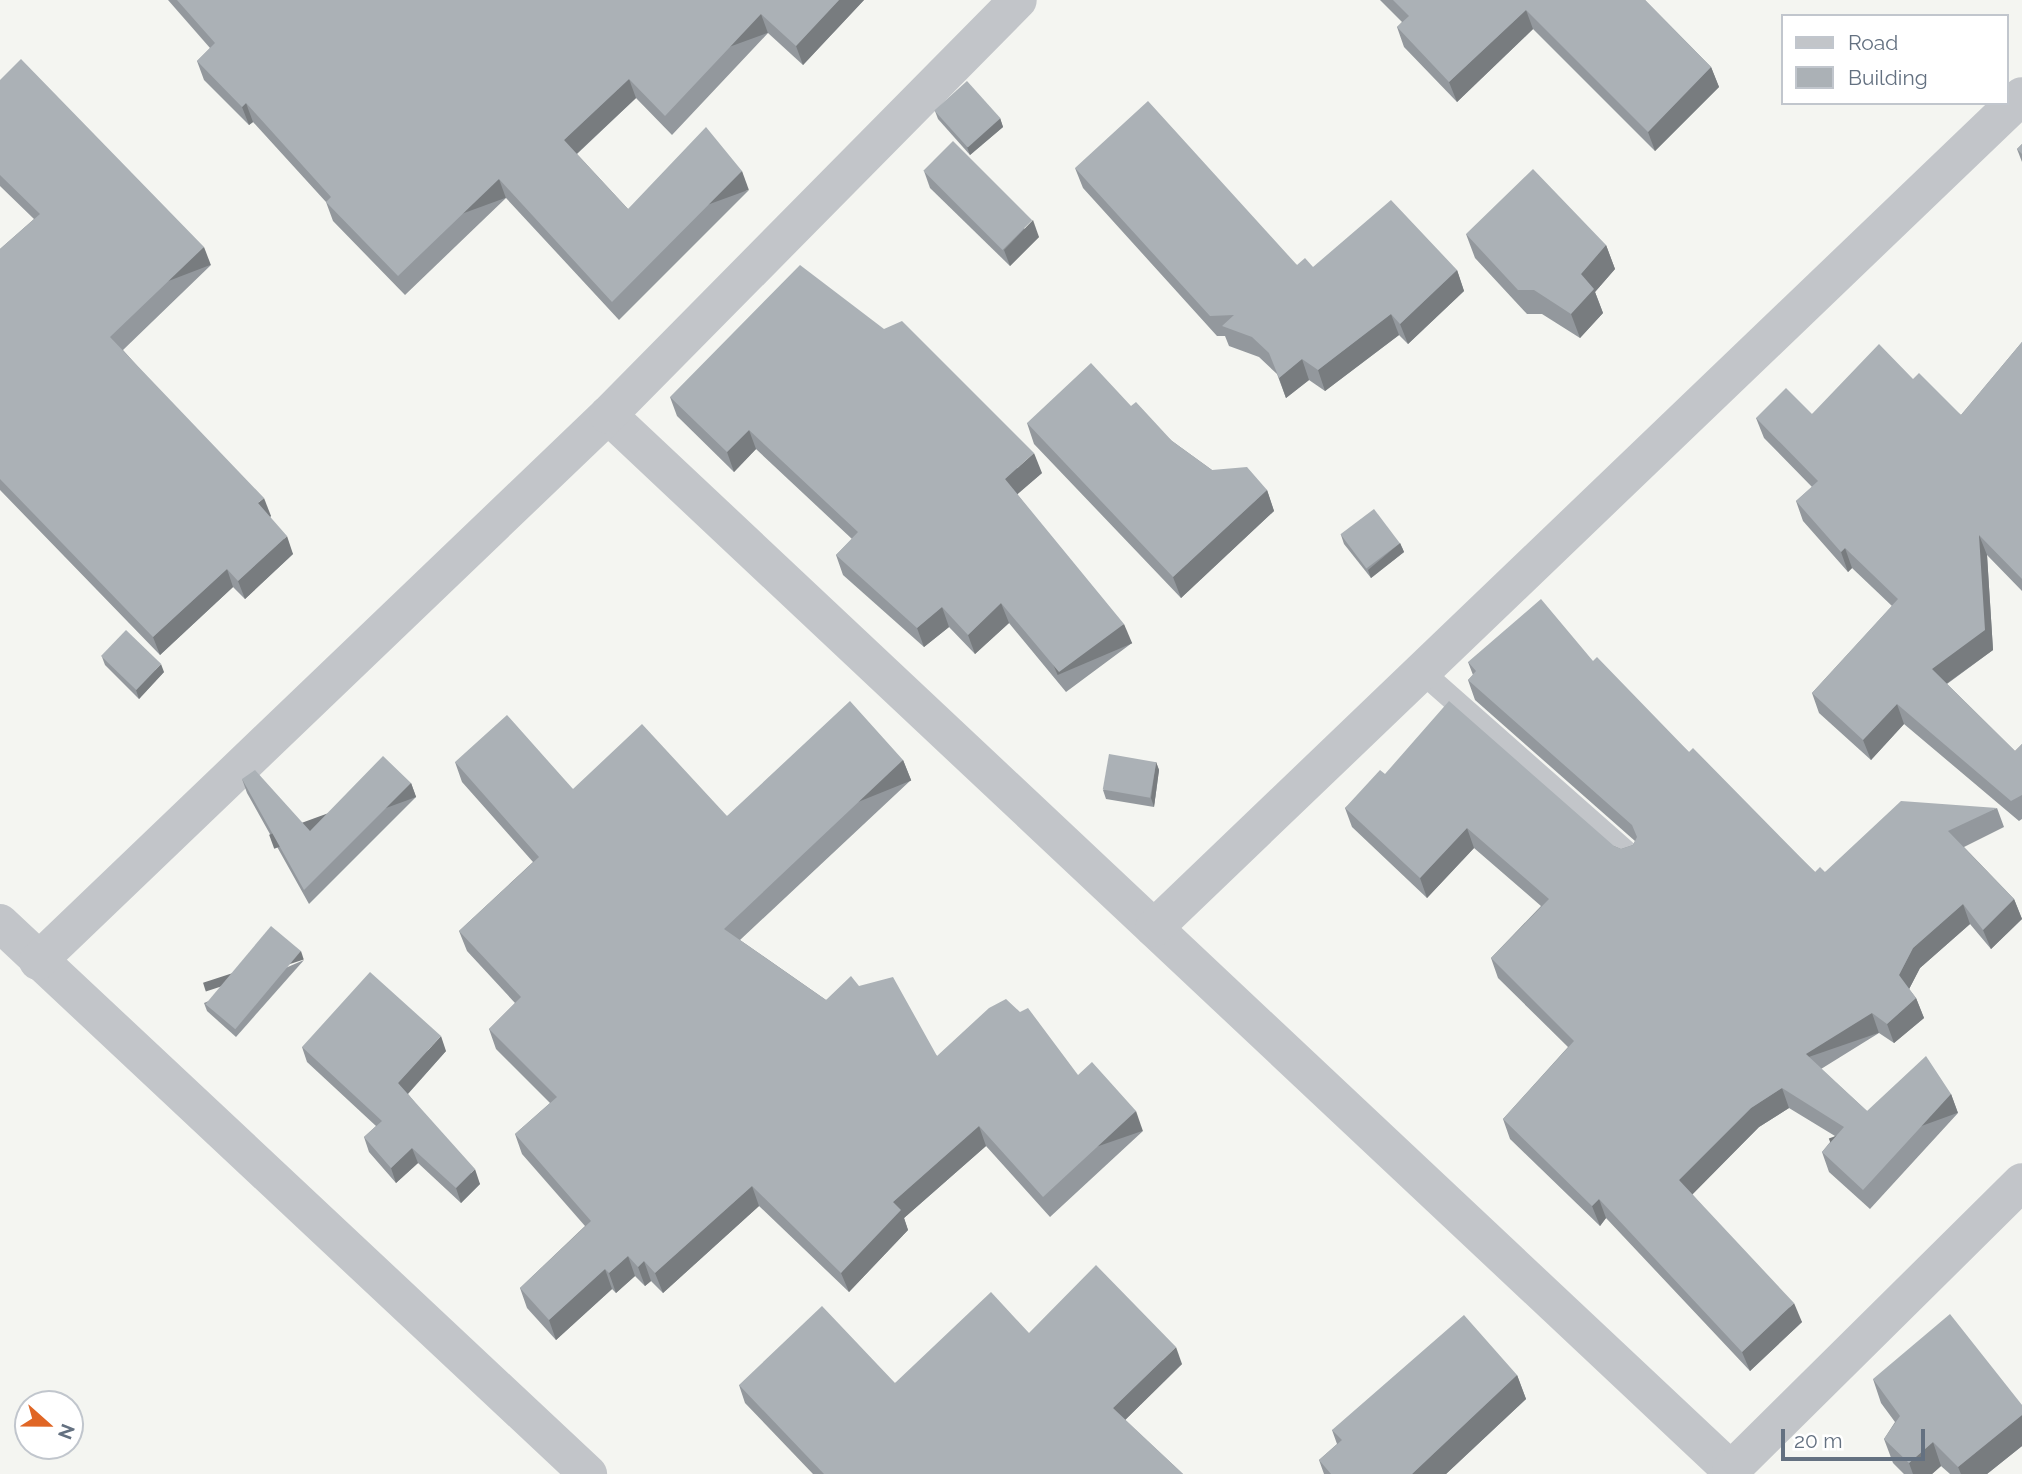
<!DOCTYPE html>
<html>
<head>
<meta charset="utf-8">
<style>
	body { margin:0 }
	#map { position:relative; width:2022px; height:1474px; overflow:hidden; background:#f4f5f1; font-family:Raleway,sans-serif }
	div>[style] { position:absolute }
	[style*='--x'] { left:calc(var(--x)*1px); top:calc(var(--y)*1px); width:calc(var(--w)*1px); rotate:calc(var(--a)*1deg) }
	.service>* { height:23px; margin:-11.5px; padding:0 11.5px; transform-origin:11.5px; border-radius:11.5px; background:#c2c5c9 }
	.minor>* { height:38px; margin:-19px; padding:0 19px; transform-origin:19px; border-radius:19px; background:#c2c5c9 }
	.wall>* { inset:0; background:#93989d }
	.shaded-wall>* { inset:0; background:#787c7f; transform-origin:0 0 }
	.building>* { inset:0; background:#abb1b6; transform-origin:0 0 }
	span { translate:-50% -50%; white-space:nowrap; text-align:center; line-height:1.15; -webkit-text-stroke:7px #fff; paint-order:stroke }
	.legend { position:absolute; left:1781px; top:14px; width:228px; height:91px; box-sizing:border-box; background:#fff; border:2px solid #c1c6cd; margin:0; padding:9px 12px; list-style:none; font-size:21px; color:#647181 }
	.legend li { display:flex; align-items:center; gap:14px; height:35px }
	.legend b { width:35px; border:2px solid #c1c6cd }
	.north { position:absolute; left:14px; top:1390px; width:70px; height:70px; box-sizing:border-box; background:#fff; border:2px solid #c1c6cd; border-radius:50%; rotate:111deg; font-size:19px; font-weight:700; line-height:28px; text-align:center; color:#647181 }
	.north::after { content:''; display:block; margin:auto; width:24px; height:32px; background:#e06625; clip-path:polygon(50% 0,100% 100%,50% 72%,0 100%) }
	.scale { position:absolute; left:1781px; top:1429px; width:144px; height:32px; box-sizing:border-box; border:4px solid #647181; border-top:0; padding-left:9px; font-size:21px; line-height:24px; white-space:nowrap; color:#647181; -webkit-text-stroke:5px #fff; paint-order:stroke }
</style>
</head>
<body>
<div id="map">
	<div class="service">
		<i style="--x:1421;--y:671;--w:278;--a:41.4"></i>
	</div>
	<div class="minor">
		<i style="--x:608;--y:415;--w:1546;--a:43.22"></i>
		<i style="--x:0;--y:923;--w:806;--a:43.14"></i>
		<i style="--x:1154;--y:928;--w:1202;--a:-43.79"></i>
		<i style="--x:38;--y:961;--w:789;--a:-43.77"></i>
		<i style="--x:608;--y:415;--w:583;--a:-45.35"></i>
		<i style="--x:1731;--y:1470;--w:409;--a:-44.7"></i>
	</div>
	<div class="wall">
		<i style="clip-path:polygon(168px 0,864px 0,803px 65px,768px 33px,672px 135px,636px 98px,577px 154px,628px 209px,749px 190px,619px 320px,506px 198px,405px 295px,333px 221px,326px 202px,253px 122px,249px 125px,204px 80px,197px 61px,210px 48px)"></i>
		<i style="clip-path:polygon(1380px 0,1645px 0,1711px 67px,1719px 87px,1655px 151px,1533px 29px,1457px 102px,1404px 47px,1397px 27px,1402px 22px)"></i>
		<i style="clip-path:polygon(0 80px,211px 265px,123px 350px,271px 516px,270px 517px,293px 554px,245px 599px,233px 587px,160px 655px,0 490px,0 249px,34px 219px,0 186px)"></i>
		<i style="clip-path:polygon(935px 111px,1000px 118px,1003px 127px,970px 155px,938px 119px)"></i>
		<i style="clip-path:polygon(2022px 144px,2022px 162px,2017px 149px)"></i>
		<i style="clip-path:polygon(1075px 168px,1297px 265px,1313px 267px,1457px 270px,1464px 291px,1408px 344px,1399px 335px,1325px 391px,1309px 380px,1286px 398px,1277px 374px,1259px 357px,1229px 346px,1225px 336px,1217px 336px,1083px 188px)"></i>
		<i style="clip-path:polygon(924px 171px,1039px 237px,1010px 266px,930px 188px)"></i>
		<i style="clip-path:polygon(1466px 234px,1606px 245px,1615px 269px,1595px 292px,1603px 313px,1580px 338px,1542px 314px,1527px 314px,1475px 258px)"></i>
		<i style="clip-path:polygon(2022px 342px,2022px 591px,1987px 555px,1993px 650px,1947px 684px,2015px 751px,2022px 744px,2022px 819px,2019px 821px,1904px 724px,1871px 760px,1819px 713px,1812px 693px,1892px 606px,1852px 568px,1848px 572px,1803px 521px,1796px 501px,1812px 487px,1764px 438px,1756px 418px,1812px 414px,1913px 379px,1961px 415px)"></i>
		<i style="clip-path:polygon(670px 397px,1042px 473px,1017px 494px,1132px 643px,1066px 692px,1009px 623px,975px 654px,949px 627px,924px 647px,843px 575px,836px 555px,852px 539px,756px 449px,734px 472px,677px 416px)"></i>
		<i style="clip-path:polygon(1131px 406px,1172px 441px,1212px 470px,1267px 490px,1274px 511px,1181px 598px,1034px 444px,1027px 423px)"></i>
		<i style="clip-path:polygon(1341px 535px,1400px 543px,1404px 552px,1371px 578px,1344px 544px)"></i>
		<i style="clip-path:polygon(102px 657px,164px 672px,139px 699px,105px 665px)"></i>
		<i style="clip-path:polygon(1593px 661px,1815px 872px,1825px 872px,1997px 808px,2004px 827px,1964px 847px,2014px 899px,2022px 919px,1991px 949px,1970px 924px,1920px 968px,1909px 989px,1916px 998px,1924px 1018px,1894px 1043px,1879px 1033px,1821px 1069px,1867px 1111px,1951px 1094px,1958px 1113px,1870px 1209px,1829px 1172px,1822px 1152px,1835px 1136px,1789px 1108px,1759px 1127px,1692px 1194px,1802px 1322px,1750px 1371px,1606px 1218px,1600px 1226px,1510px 1139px,1503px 1119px,1568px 1047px,1498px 978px,1491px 958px,1541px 906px,1474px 848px,1427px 898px,1352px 827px,1345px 808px,1385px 774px,1614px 846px,1621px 849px,1633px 845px,1635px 841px,1475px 700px,1468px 680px,1473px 675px,1468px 662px)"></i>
		<i style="clip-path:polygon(903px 760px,911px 780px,740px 940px,826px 1000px,859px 986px,937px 1056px,1078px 1075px,1143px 1131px,1050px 1217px,986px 1146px,904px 1218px,908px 1230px,849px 1292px,759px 1206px,663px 1293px,651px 1281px,645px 1286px,635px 1276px,616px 1293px,612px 1289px,556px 1340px,527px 1308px,520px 1288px,585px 1226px,522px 1154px,515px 1134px,550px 1103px,496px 1049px,489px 1029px,515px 1003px,467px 951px,459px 931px,533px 862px,462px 782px,455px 762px,573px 789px,727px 816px)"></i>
		<i style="clip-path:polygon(1156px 762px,1159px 770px,1154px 807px,1106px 799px,1103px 790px)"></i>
		<i style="clip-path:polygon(242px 779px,310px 831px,411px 783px,416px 797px,309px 904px,247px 793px)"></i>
		<i style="clip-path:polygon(304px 960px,236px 1037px,207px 1011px,204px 1003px)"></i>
		<i style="clip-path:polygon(302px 1047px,446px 1051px,408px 1094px,480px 1184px,461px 1203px,418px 1163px,396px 1183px,369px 1152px,364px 1137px,376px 1126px,307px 1062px)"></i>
		<i style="clip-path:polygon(1029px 1333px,1182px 1364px,1125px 1420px,1183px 1474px,813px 1474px,745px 1403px,739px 1385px,895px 1383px)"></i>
		<i style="clip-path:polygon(1517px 1375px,1526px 1399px,1446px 1474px,1324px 1474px,1319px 1460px,1337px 1444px,1332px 1430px)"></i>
		<i style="clip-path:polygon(1873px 1379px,2022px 1405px,2022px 1446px,1987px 1474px,1950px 1474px,1941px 1466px,1932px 1474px,1904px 1474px,1893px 1463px,1884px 1439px,1895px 1422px,1881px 1403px)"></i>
	</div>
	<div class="shaded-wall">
		<i style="clip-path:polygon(839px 0,864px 0,803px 65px,796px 46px)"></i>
		<i style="clip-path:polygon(1526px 10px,1533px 29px,1457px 102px,1449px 82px)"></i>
		<i style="left:761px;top:14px;width:20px;height:140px;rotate:70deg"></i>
		<i style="clip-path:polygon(1711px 67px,1719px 87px,1655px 151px,1648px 132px)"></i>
		<i style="clip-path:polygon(629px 79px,636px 98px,571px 159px,564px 140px)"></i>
		<i style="clip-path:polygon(246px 103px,253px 122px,249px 125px,242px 107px)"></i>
		<i style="clip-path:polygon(1000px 118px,1003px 127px,970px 155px,967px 147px)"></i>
		<i style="left:742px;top:171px;width:20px;height:185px;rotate:70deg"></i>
		<i style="left:499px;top:179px;width:20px;height:140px;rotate:70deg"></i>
		<i style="clip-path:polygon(1033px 220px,1039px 237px,1010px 266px,1004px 250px)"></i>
		<i style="clip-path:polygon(1606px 245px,1615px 269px,1595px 292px,1603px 313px,1580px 338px,1571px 314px,1581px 274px)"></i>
		<i style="left:204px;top:247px;width:19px;height:130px;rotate:69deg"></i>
		<i style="clip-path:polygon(1457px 270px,1464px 291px,1408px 344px,1400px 324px)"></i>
		<i style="clip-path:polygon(1391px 314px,1399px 335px,1325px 391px,1318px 370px)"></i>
		<i style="clip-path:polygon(1302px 359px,1309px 380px,1286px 398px,1279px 378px)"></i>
		<i style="clip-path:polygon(749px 430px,756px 449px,734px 472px,727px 452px)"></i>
		<i style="clip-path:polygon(1034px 453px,1042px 473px,1012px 499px,1005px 479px)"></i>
		<i style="clip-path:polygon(1267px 490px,1274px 511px,1181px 598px,1173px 577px)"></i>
		<i style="clip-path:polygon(264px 498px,271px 516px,264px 522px,258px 503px)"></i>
		<i style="clip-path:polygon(1979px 535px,1987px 555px,1993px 650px,1939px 689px,1932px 669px)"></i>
		<i style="clip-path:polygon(287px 536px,293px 554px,245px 599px,238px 581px)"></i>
		<i style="clip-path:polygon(1400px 543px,1404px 552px,1371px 578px,1368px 570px)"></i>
		<i style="clip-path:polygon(1845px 548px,1852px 568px,1848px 572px,1841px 552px)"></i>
		<i style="clip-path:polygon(227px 569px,233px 587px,160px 655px,153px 637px)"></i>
		<i style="clip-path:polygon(1001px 603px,1009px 623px,975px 654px,968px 635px)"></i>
		<i style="clip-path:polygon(942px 607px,949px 627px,924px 647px,917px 628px)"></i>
		<i style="left:1124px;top:624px;width:21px;height:81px;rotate:67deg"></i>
		<i style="clip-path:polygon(161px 664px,164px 672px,139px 699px,136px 690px)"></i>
		<i style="clip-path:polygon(1897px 704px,1904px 724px,1871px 760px,1863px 740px)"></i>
		<i style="left:903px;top:760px;width:22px;height:246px;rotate:68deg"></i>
		<i style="clip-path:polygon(1156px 762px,1159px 770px,1154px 807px,1151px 798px)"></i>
		<i style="left:411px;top:783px;width:15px;height:151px;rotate:70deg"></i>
		<i style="clip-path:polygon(1467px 828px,1474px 848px,1427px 898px,1420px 878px)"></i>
		<i style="clip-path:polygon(2014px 899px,2022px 919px,1991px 949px,1983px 930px)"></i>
		<i style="clip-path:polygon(1963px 904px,1970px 924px,1920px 968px,1906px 995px,1899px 975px,1913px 948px)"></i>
		<i style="left:301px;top:951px;width:9px;height:103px;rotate:72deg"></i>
		<i style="clip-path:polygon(1916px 998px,1924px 1018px,1894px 1043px,1887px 1024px)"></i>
		<i style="left:1872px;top:1013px;width:21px;height:78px;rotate:71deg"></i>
		<i style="clip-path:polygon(441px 1036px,446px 1051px,404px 1098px,398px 1083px)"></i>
		<i style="clip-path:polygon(1782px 1088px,1789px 1108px,1759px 1127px,1687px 1200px,1679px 1180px,1751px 1108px)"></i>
		<i style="left:1951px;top:1094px;width:20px;height:130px;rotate:70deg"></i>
		<i style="left:1136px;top:1111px;width:21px;height:127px;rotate:71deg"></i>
		<i style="clip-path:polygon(979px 1126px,986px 1146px,904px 1218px,908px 1230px,849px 1292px,841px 1273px,893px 1202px)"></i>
		<i style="clip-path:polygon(412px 1148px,418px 1163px,396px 1183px,391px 1168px)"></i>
		<i style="clip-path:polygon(475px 1169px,480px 1184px,461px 1203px,456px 1188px)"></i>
		<i style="clip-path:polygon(752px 1186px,759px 1206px,663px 1293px,655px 1273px)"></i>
		<i style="clip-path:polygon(1599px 1199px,1606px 1218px,1600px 1226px,1592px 1206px)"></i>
		<i style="clip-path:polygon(628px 1256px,635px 1276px,616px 1293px,609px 1273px)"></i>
		<i style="clip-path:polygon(644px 1261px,651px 1281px,645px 1286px,638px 1267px)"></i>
		<i style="clip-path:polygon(605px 1269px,612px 1289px,556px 1340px,549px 1320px)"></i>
		<i style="clip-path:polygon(1794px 1303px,1802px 1322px,1750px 1371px,1742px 1352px)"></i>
		<i style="clip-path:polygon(1176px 1347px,1182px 1364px,1119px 1426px,1113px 1408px)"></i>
		<i style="clip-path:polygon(1517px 1375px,1526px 1399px,1446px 1474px,1412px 1474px)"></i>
		<i style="clip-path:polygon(2022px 1415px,2022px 1446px,1987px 1474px,1961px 1474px,1958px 1467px)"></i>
		<i style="clip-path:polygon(1933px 1442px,1941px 1466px,1932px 1474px,1913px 1474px,1909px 1463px)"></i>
	</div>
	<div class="building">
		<i style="clip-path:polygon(177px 0,839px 0,796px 46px,761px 14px,665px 116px,629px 79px,564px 140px,628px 209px,706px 127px,742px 171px,612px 302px,499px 179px,398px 276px,326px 202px,331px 197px,246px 103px,242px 107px,197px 61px,215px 43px)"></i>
		<i style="clip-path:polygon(1393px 0,1645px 0,1711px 67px,1648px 132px,1526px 10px,1449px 82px,1397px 27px,1409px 16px)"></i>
		<i style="clip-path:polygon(21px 59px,204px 247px,110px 337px,264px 498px,258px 503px,287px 536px,238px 581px,227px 569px,153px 637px,0 479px,0 249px,40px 214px,0 175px,0 80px)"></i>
		<i style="left:967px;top:81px;width:50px;height:44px;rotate:48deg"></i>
		<i style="clip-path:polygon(1148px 101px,1297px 265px,1305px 258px,1313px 267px,1391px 200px,1457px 270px,1400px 324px,1391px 314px,1318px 370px,1302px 359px,1279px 378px,1269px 353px,1252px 337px,1222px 326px,1234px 315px,1210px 316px,1075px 168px)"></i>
		<i style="left:953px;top:141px;width:112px;height:42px;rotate:45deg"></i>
		<i style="clip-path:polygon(2022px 144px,2022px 154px,2017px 149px)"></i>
		<i style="clip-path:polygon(1533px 169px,1606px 245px,1581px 274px,1594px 289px,1571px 314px,1534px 290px,1518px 290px,1466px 234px)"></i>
		<i style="clip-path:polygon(800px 265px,884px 329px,902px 321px,1034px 453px,1005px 479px,1124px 624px,1059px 672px,1001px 603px,968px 635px,942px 607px,917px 628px,836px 555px,858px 532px,749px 430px,727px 452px,670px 397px)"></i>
		<i style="clip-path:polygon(2022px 342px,2022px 579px,1979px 535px,1985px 630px,1932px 669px,2015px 751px,2022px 744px,2022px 795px,2011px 801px,1897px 704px,1863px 740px,1812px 693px,1898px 599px,1845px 548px,1841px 552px,1796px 501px,1818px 481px,1756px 418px,1786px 388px,1812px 414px,1879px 344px,1913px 379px,1919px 373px,1961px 415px)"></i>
		<i style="clip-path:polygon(1091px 363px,1131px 406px,1136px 402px,1172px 441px,1212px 470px,1247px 467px,1267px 490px,1173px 577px,1027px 423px)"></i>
		<i style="left:1374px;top:509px;width:43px;height:42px;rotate:53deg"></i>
		<i style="clip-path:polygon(1541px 599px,1593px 661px,1597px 657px,1689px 752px,1693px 748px,1815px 872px,1820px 867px,1825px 872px,1901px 801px,1997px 808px,1948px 831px,2014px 899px,1983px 930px,1963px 904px,1913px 948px,1899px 975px,1916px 998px,1887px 1024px,1872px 1013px,1806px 1054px,1867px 1111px,1926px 1056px,1951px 1094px,1863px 1190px,1822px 1152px,1844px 1127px,1782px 1088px,1751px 1108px,1679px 1180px,1794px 1303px,1742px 1352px,1599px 1199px,1592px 1206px,1503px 1119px,1574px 1041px,1491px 958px,1549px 899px,1467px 828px,1420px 878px,1345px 808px,1380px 770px,1385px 774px,1449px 701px,1614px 846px,1621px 849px,1633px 845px,1637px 837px,1632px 825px,1468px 680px,1476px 671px,1468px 662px)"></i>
		<i style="left:126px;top:630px;width:49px;height:36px;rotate:44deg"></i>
		<i style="clip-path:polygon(850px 701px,903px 760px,724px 929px,826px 1000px,851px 976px,859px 986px,893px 977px,937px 1056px,989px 1008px,1006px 999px,1020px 1012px,1028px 1008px,1078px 1075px,1092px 1062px,1136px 1111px,1043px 1197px,979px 1126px,893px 1202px,901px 1210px,841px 1273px,752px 1186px,655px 1273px,644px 1261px,638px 1267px,628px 1256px,609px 1273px,605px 1269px,549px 1320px,520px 1288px,591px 1221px,515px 1134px,557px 1097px,489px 1029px,521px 997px,459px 931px,539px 857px,455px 762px,507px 715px,573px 789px,642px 724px,727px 816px)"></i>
		<i style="left:1109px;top:754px;width:48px;height:36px;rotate:10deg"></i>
		<i style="clip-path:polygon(383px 756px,411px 783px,304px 890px,242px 779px,255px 770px,310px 831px)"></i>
		<i style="left:271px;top:926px;width:39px;height:102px;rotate:40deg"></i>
		<i style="clip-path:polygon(370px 972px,441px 1036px,398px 1083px,475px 1169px,456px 1188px,412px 1148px,391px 1168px,364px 1137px,382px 1121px,302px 1047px)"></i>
		<i style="clip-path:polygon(1096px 1265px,1176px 1347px,1113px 1408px,1183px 1474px,824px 1474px,739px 1385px,822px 1306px,895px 1383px,991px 1292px,1029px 1333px)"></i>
		<i style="clip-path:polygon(1950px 1314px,2022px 1405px,2022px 1415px,1958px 1467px,1933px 1442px,1909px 1463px,1884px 1439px,1900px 1416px,1873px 1379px)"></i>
		<i style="clip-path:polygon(1464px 1315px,1517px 1375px,1412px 1474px,1331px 1474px,1319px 1460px,1342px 1440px,1332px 1430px)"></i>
	</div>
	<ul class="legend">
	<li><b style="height:9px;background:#c2c5c9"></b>Road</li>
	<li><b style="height:19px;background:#abb1b6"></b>Building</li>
	</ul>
	<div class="north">N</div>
	<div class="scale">20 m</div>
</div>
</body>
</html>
